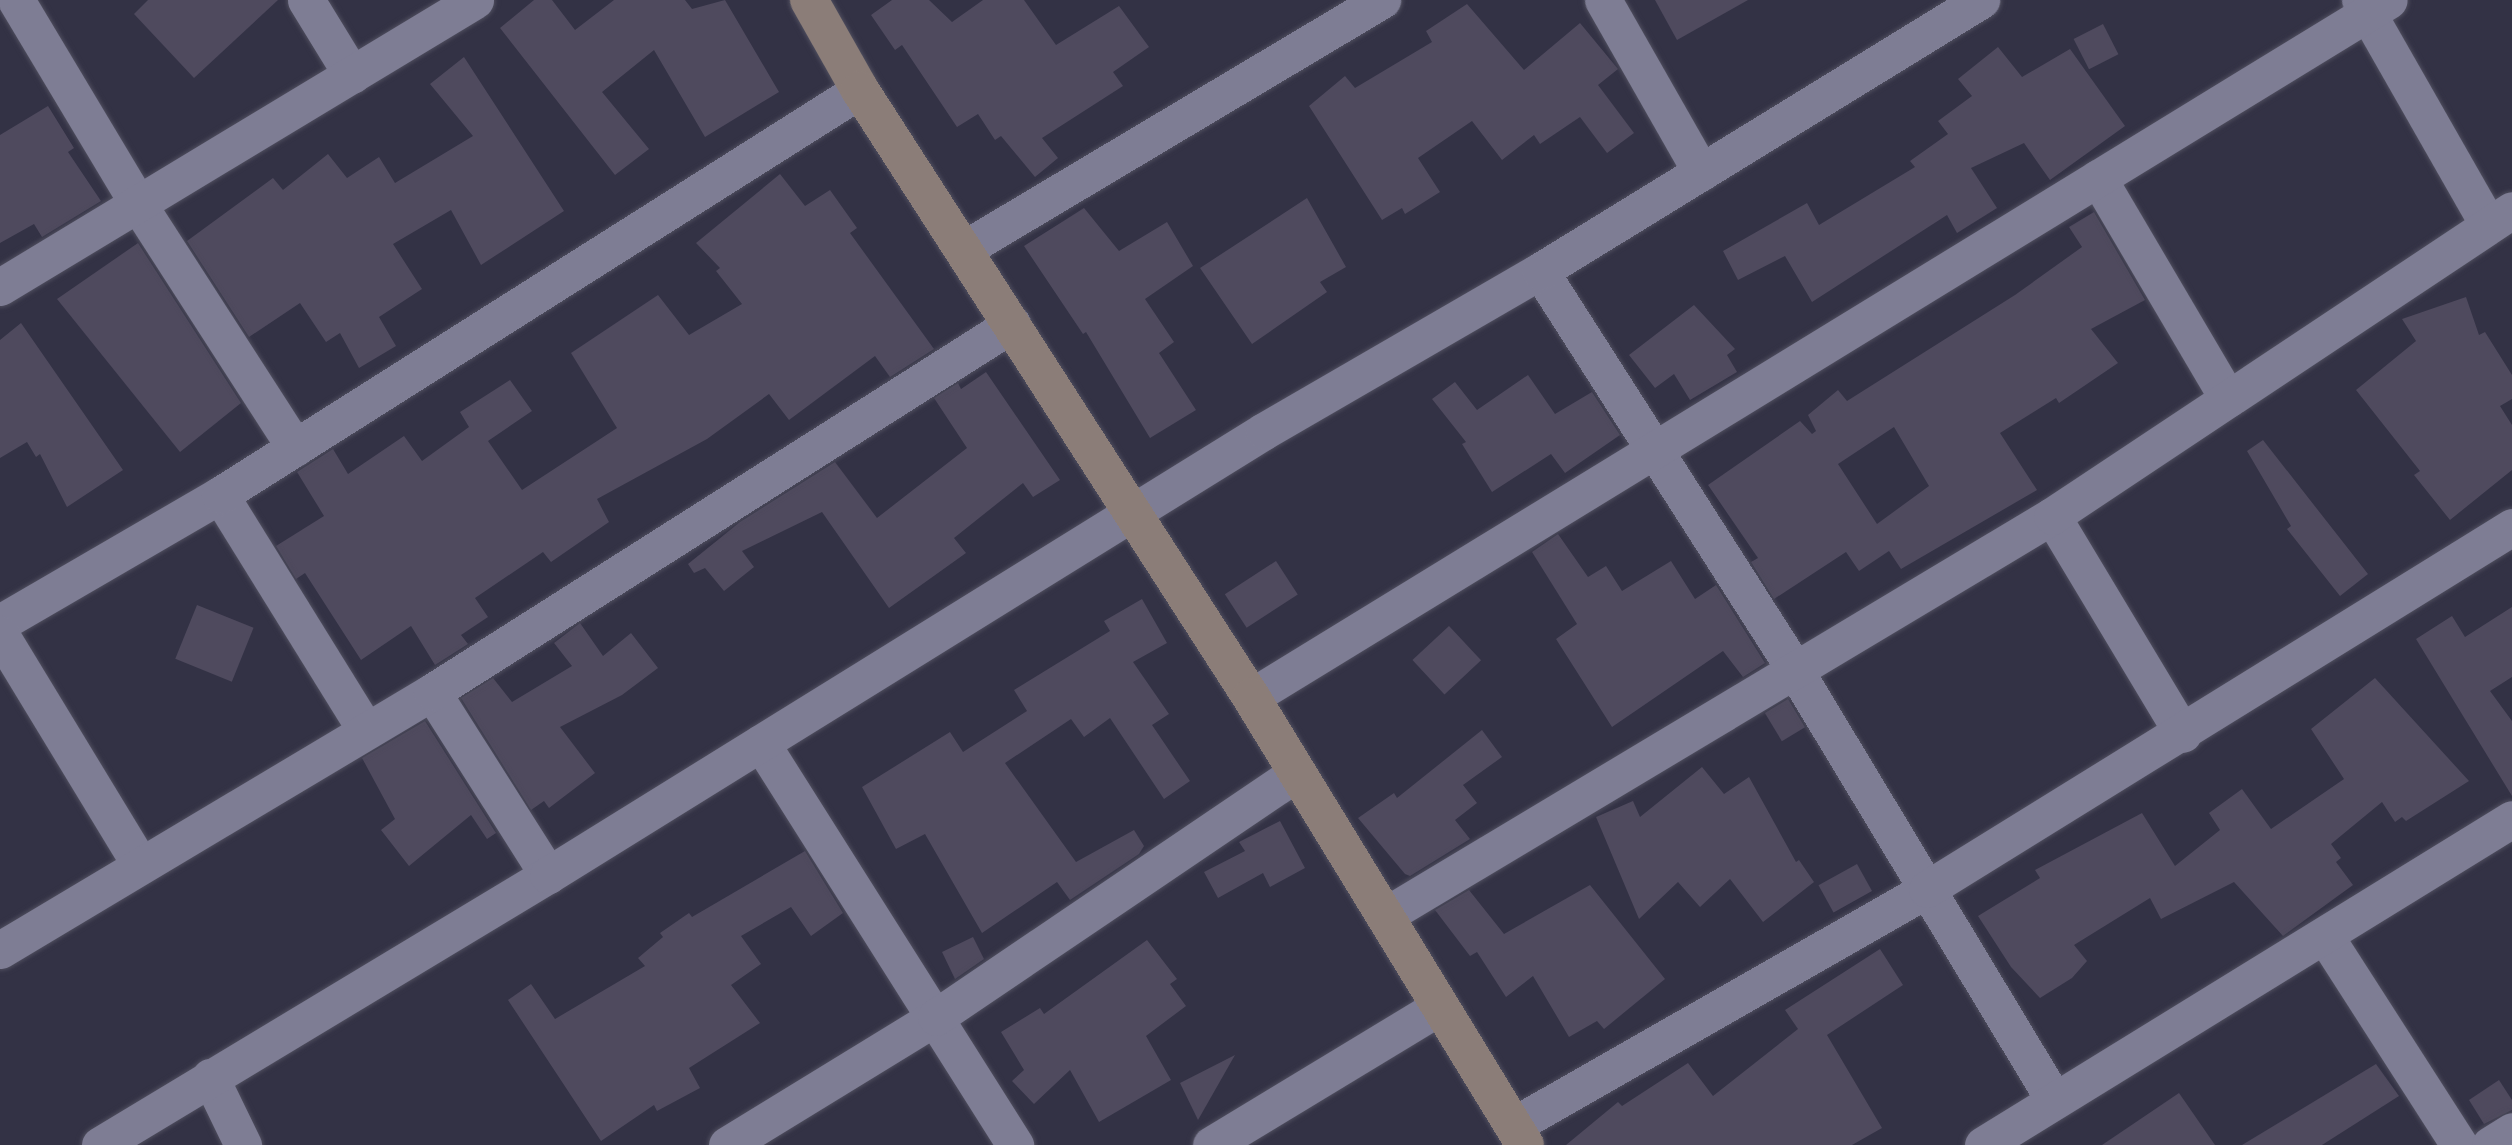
<!DOCTYPE html>
<html>
<head>
<meta charset="utf-8">
<style>
	body { margin:0 }
	#map { position:relative; width:2512px; height:1145px; overflow:hidden; background:#333245; font-family:"Fira Sans Condensed",sans-serif }
	div>[style] { position:absolute }
	[style*='--x'] { left:calc(var(--x)*1px); top:calc(var(--y)*1px); width:calc(var(--w)*1px); rotate:calc(var(--a)*1deg) }
	.building>* { inset:0; background:#4f4a5e; transform-origin:0 0 }
	.roads { filter:drop-shadow(0 0 2px #4f4e5e) drop-shadow(0 0 2px #4f4e5e) }
	.street>* { height:37px; margin:-18.5px; padding:0 18.5px; transform-origin:18.5px; border-radius:18.5px; background:#7e7d94 }
	.secondary>* { height:38px; margin:-19px; padding:0 19px; transform-origin:19px; border-radius:19px; background:#8b7d78 }
	span { translate:-50% -50%; white-space:nowrap; text-align:center; line-height:1.15; -webkit-text-stroke:5px #333245; paint-order:stroke }
</style>
</head>
<body>
<div id="map">
	<div class="building">
		<i style="clip-path:polygon(148px 0,278px 0,194px 78px,134px 14px)"></i>
		<i style="clip-path:polygon(534px 0,552px 0,575px 30px,614px 0,685px 0,692px 9px,725px 0,779px 92px,705px 137px,654px 50px,602px 92px,649px 149px,615px 175px,500px 28px)"></i>
		<i style="clip-path:polygon(892px 0,929px 0,952px 22px,983px 0,1024px 0,1056px 45px,1119px 6px,1149px 47px,1113px 72px,1123px 86px,1042px 138px,1058px 158px,1035px 177px,1001px 136px,995px 140px,978px 114px,957px 127px,902px 45px,895px 50px,871px 15px)"></i>
		<i style="clip-path:polygon(1655px 0,1748px 0,1677px 40px)"></i>
		<i style="clip-path:polygon(1467px 4px,1524px 70px,1580px 23px,1618px 69px,1598px 85px,1634px 133px,1607px 153px,1580px 117px,1540px 144px,1534px 135px,1502px 160px,1472px 121px,1418px 158px,1440px 192px,1405px 214px,1402px 208px,1382px 220px,1309px 106px,1345px 76px,1355px 88px,1432px 42px,1426px 31px)"></i>
		<i style="left:2103px;top:24px;width:34px;height:33px;rotate:63deg"></i>
		<i style="clip-path:polygon(1998px 47px,2022px 77px,2070px 49px,2125px 126px,2050px 180px,2024px 143px,1971px 168px,1997px 208px,1957px 233px,1947px 215px,1812px 302px,1785px 256px,1738px 280px,1723px 251px,1807px 203px,1819px 225px,1915px 167px,1910px 161px,1948px 134px,1938px 121px,1972px 96px,1958px 79px)"></i>
		<i style="clip-path:polygon(464px 57px,564px 211px,481px 265px,451px 210px,393px 244px,422px 289px,379px 317px,396px 346px,359px 368px,340px 333px,326px 342px,300px 303px,249px 337px,187px 241px,273px 178px,283px 190px,328px 154px,347px 178px,379px 157px,395px 183px,473px 136px,430px 84px)"></i>
		<i style="clip-path:polygon(48px 106px,74px 148px,68px 152px,101px 201px,42px 237px,34px 224px,0 243px,0 135px)"></i>
		<i style="clip-path:polygon(780px 174px,805px 206px,830px 190px,857px 228px,850px 233px,934px 349px,890px 377px,875px 356px,789px 420px,769px 394px,707px 439px,597px 499px,609px 522px,551px 562px,543px 552px,475px 598px,488px 617px,461px 635px,468px 644px,435px 665px,411px 626px,361px 660px,305px 573px,296px 579px,276px 546px,324px 516px,297px 472px,333px 449px,348px 474px,404px 436px,422px 461px,469px 427px,460px 412px,510px 380px,532px 411px,488px 441px,522px 490px,617px 428px,571px 353px,658px 295px,689px 335px,742px 304px,716px 271px,720px 268px,696px 243px)"></i>
		<i style="clip-path:polygon(1307px 198px,1346px 267px,1320px 282px,1327px 292px,1252px 344px,1200px 268px)"></i>
		<i style="clip-path:polygon(1084px 208px,1119px 251px,1167px 222px,1193px 266px,1145px 299px,1174px 342px,1159px 353px,1196px 410px,1150px 438px,1086px 332px,1083px 334px,1024px 246px)"></i>
		<i style="clip-path:polygon(evenodd,2094px 212px,2145px 300px,2091px 329px,2118px 363px,2059px 403px,2056px 398px,2000px 433px,2037px 490px,1901px 569px,1889px 551px,1859px 571px,1846px 552px,1774px 599px,1751px 562px,1758px 558px,1708px 485px,1800px 421px,1812px 434px,1816px 431px,1808px 415px,1838px 390px,1847px 401px,2015px 295px,2082px 247px,2069px 227px,2094px 212px,1894px 427px,1929px 486px,1877px 524px,1838px 464px,1894px 427px)"></i>
		<i style="clip-path:polygon(138px 243px,241px 403px,180px 452px,57px 299px)"></i>
		<i style="clip-path:polygon(2466px 297px,2479px 335px,2485px 332px,2512px 375px,2512px 399px,2500px 406px,2512px 425px,2512px 470px,2450px 520px,2414px 475px,2420px 471px,2356px 390px,2416px 341px,2402px 319px)"></i>
		<i style="clip-path:polygon(1694px 305px,1735px 349px,1727px 355px,1737px 372px,1690px 400px,1674px 374px,1655px 388px,1629px 355px)"></i>
		<i style="clip-path:polygon(21px 323px,123px 470px,67px 507px,40px 454px,36px 457px,27px 442px,0 458px,0 340px)"></i>
		<i style="clip-path:polygon(986px 372px,1060px 480px,1033px 497px,1023px 483px,954px 538px,966px 553px,889px 608px,822px 512px,742px 551px,754px 567px,724px 591px,705px 568px,694px 573px,688px 564px,740px 522px,835px 462px,877px 518px,967px 448px,934px 398px,958px 383px,961px 389px)"></i>
		<i style="clip-path:polygon(1528px 375px,1555px 414px,1592px 392px,1620px 435px,1565px 473px,1551px 454px,1492px 492px,1462px 444px,1466px 442px,1432px 399px,1455px 382px,1477px 410px)"></i>
		<i style="clip-path:polygon(2263px 440px,2368px 574px,2340px 596px,2287px 529px,2291px 526px,2247px 451px)"></i>
		<i style="clip-path:polygon(1558px 534px,1588px 577px,1606px 566px,1622px 591px,1671px 561px,1695px 599px,1716px 585px,1765px 663px,1743px 677px,1723px 651px,1612px 727px,1556px 639px,1577px 624px,1532px 552px)"></i>
		<i style="left:1276px;top:561px;width:40px;height:61px;rotate:57deg"></i>
		<i style="clip-path:polygon(1142px 599px,1167px 643px,1133px 662px,1169px 714px,1152px 725px,1190px 781px,1164px 799px,1110px 718px,1084px 737px,1071px 719px,1005px 763px,1076px 862px,1134px 830px,1144px 846px,1139px 854px,1070px 900px,1057px 882px,982px 933px,925px 834px,896px 849px,862px 787px,950px 732px,963px 752px,1027px 711px,1014px 690px,1110px 631px,1104px 621px)"></i>
		<i style="left:197px;top:605px;width:61px;height:58px;rotate:22deg"></i>
		<i style="clip-path:polygon(2512px 607px,2512px 677px,2490px 691px,2512px 721px,2512px 796px,2416px 639px,2452px 616px,2465px 637px)"></i>
		<i style="clip-path:polygon(580px 623px,603px 656px,631px 633px,658px 668px,622px 695px,560px 727px,595px 773px,549px 808px,544px 801px,531px 810px,461px 698px,493px 678px,512px 702px,572px 666px,554px 643px)"></i>
		<i style="left:1449px;top:626px;width:47px;height:50px;rotate:47deg"></i>
		<i style="clip-path:polygon(2375px 678px,2469px 781px,2406px 821px,2402px 817px,2395px 822px,2382px 802px,2331px 844px,2341px 858px,2336px 862px,2353px 885px,2283px 936px,2234px 882px,2161px 919px,2150px 898px,2074px 945px,2087px 961px,2072px 978px,2040px 998px,2011px 967px,1978px 916px,2040px 878px,2035px 870px,2142px 813px,2175px 866px,2220px 830px,2209px 813px,2242px 789px,2271px 829px,2344px 779px,2311px 729px)"></i>
		<i style="left:1788px;top:699px;width:33px;height:27px;rotate:59deg"></i>
		<i style="clip-path:polygon(425px 721px,496px 833px,487px 839px,471px 815px,409px 866px,381px 830px,395px 819px,362px 758px)"></i>
		<i style="clip-path:polygon(1482px 730px,1502px 757px,1463px 785px,1477px 803px,1455px 820px,1470px 839px,1410px 876px,1405px 874px,1358px 818px,1394px 793px,1397px 798px)"></i>
		<i style="clip-path:polygon(1702px 767px,1724px 794px,1749px 777px,1796px 862px,1799px 860px,1814px 882px,1763px 922px,1730px 879px,1700px 907px,1678px 882px,1639px 919px,1596px 817px,1633px 801px,1640px 817px)"></i>
		<i style="clip-path:polygon(1280px 821px,1305px 868px,1270px 887px,1263px 873px,1218px 898px,1204px 872px,1245px 851px,1239px 842px)"></i>
		<i style="clip-path:polygon(805px 851px,843px 913px,811px 936px,791px 907px,741px 936px,761px 964px,731px 985px,760px 1023px,689px 1068px,700px 1088px,657px 1111px,654px 1105px,601px 1141px,508px 1000px,531px 984px,555px 1019px,645px 966px,638px 958px,663px 937px,660px 933px,689px 913px,692px 917px)"></i>
		<i style="left:1857px;top:864px;width:31px;height:44px;rotate:61deg"></i>
		<i style="clip-path:polygon(1590px 885px,1665px 979px,1604px 1029px,1597px 1021px,1569px 1037px,1533px 976px,1506px 997px,1477px 952px,1470px 956px,1435px 910px,1469px 890px,1504px 934px)"></i>
		<i style="clip-path:polygon(973px 937px,984px 959px,955px 979px,942px 952px)"></i>
		<i style="clip-path:polygon(1147px 940px,1177px 979px,1170px 984px,1186px 1006px,1146px 1036px,1171px 1080px,1099px 1122px,1070px 1070px,1034px 1104px,1012px 1081px,1024px 1070px,1001px 1032px,1040px 1008px,1044px 1014px)"></i>
		<i style="clip-path:polygon(1880px 949px,1903px 985px,1827px 1035px,1882px 1128px,1852px 1145px,1566px 1145px,1618px 1102px,1622px 1106px,1688px 1063px,1713px 1096px,1798px 1029px,1785px 1010px)"></i>
		<i style="clip-path:polygon(1235px 1055px,1198px 1120px,1180px 1083px)"></i>
		<i style="clip-path:polygon(2376px 1064px,2399px 1096px,2322px 1145px,2242px 1145px)"></i>
		<i style="clip-path:polygon(2499px 1080px,2512px 1100px,2512px 1110px,2484px 1124px,2469px 1100px)"></i>
		<i style="clip-path:polygon(2179px 1093px,2215px 1145px,2102px 1145px)"></i>
	</div>
	<div class="roads">
		<div class="street">
			<i style="--x:16;--y:0;--w:238;--a:59.1"></i>
			<i style="--x:138;--y:204;--w:290;--a:57.2"></i>
			<i style="--x:306;--y:0;--w:88;--a:58.5"></i>
			<i style="--x:1603;--y:0;--w:198;--a:60.3"></i>
			<i style="--x:2360;--y:0;--w:258;--a:60.3"></i>
			<i style="--x:2098;--y:178;--w:256;--a:59.5"></i>
			<i style="--x:964;--y:249;--w:487;--a:-30.8"></i>
			<i style="--x:1540;--y:271;--w:476;--a:57.4"></i>
			<i style="--x:1796;--y:672;--w:500;--a:58.9"></i>
			<i style="--x:0;--y:287;--w:555;--a:-31.14"></i>
			<i style="--x:220;--y:495;--w:275;--a:58.2"></i>
			<i style="--x:2052;--y:516;--w:254;--a:59"></i>
			<i style="--x:0;--y:623;--w:255;--a:-30.2"></i>
			<i style="--x:220;--y:495;--w:757;--a:-32.33"></i>
			<i style="--x:0;--y:634;--w:268;--a:58.7"></i>
			<i style="--x:432;--y:692;--w:217;--a:57.6"></i>
			<i style="--x:1251;--y:697;--w:1334;--a:-31.49"></i>
			<i style="--x:761;--y:743;--w:476;--a:57.7"></i>
			<i style="--x:1386;--y:915;--w:776;--a:-30.93"></i>
			<i style="--x:2052;--y:516;--w:552;--a:-33.63"></i>
			<i style="--x:2325;--y:936;--w:248;--a:57.3"></i>
			<i style="--x:0;--y:950;--w:503;--a:-30.85"></i>
			<i style="--x:432;--y:692;--w:687;--a:-32.39"></i>
			<i style="--x:210;--y:1077;--w:76;--a:64.1"></i>
			<i style="--x:1514;--y:1125;--w:476;--a:-29.7"></i>
			<i style="--x:1927;--y:889;--w:688;--a:-31.75"></i>
			<i style="--x:100;--y:1145;--w:523;--a:-31.08"></i>
			<i style="--x:548;--y:875;--w:842;--a:-31.8"></i>
			<i style="--x:1264;--y:431;--w:319;--a:-30.1"></i>
			<i style="--x:1540;--y:271;--w:518;--a:-31.57"></i>
			<i style="--x:727;--y:1145;--w:245;--a:-31.5"></i>
			<i style="--x:936;--y:1017;--w:435;--a:-34.1"></i>
			<i style="--x:1211;--y:1145;--w:267;--a:-31.2"></i>
			<i style="--x:1983;--y:1145;--w:621;--a:-31.64"></i>
			<i style="--x:2490;--y:1145;--w:26;--a:-32"></i>
		</div>
		<div class="secondary">
			<i style="--x:809;--y:0;--w:103;--a:60.5"></i>
			<i style="--x:860;--y:90;--w:722;--a:57.21"></i>
			<i style="--x:1251;--y:697;--w:525;--a:58.55"></i>
		</div>
	</div>
</div>
</body>
</html>
